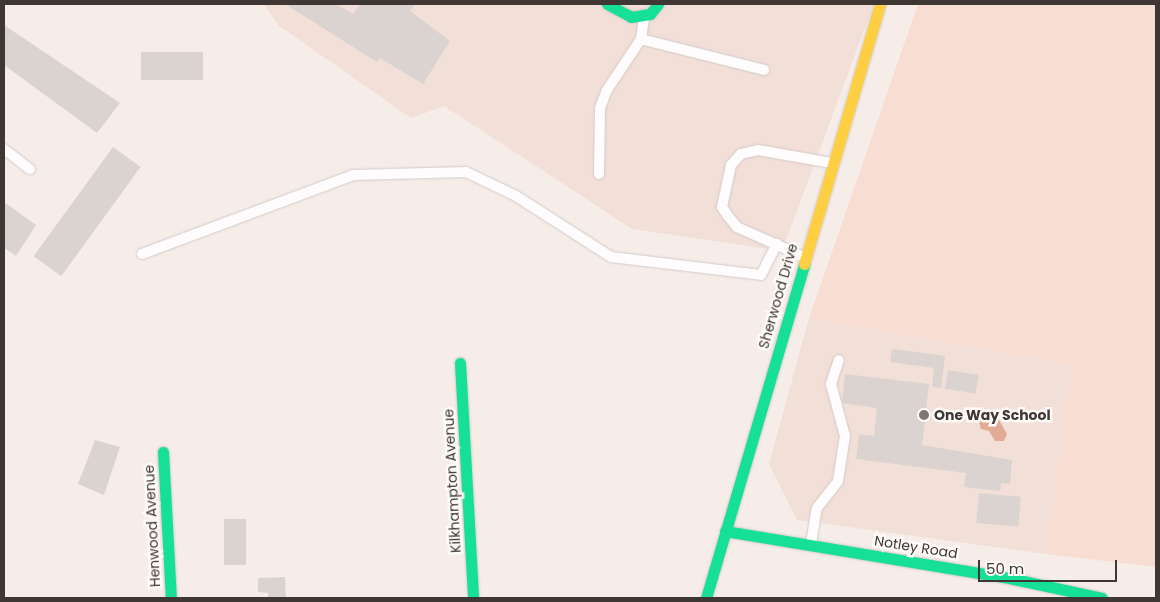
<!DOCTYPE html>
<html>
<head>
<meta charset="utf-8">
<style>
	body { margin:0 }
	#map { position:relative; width:1160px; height:602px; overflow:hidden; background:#f6ede9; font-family:Poppins,sans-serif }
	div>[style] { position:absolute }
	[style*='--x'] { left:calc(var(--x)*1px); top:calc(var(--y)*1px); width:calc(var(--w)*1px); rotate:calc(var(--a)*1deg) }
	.built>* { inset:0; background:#f2dfd8 }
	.green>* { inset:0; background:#f8ddd2 }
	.water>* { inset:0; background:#e2ab96 }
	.building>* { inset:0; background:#dbd3d0; transform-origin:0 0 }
	.roads { filter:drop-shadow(0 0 1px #d3cbc9) drop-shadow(0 0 1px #d3cbc9) }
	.lane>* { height:10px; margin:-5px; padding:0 5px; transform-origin:5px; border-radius:5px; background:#fefcfc }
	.fast>* { height:11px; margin:-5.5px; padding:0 5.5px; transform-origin:5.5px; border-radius:5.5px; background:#16e098 }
	.slow>* { height:11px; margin:-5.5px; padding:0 5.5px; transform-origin:5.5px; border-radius:5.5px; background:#ffcf43 }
	.dots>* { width:14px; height:14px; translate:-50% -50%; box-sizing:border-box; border:2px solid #fefbf9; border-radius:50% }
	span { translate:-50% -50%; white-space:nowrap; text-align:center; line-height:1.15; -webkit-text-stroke:5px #fefbf9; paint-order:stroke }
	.street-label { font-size:14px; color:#3e3734 }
	.poi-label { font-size:14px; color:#3e3734; font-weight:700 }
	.left { translate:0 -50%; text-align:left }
	.frame { position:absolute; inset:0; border:5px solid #3e3734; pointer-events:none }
	.scale { position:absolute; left:978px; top:560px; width:139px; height:22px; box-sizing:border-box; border:2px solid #3e3734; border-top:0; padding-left:6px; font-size:15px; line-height:18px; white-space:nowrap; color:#3e3734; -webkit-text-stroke:4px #fefbf9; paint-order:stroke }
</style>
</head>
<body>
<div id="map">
	<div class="built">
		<i style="clip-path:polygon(264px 4px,874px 4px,782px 251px,632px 229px,444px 106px,411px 118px,278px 25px)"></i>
		<i style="clip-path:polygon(809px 318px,1073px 365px,1046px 554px,797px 520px,769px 464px)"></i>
	</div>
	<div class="green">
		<i style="clip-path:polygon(918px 4px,1156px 4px,1156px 567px,1046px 554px,1072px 365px,809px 318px)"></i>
	</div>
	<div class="water">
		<i style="clip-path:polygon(982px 414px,999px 420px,1007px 434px,1004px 441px,995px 441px,989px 431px,981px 429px,978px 418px)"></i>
	</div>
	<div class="building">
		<i style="clip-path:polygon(285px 4px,336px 4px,353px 14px,360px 4px,415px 4px,410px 11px,450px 41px,423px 84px,380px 58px,377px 62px)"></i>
		<i style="clip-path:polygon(4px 25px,120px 103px,97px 133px,4px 65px)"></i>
		<i style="left:141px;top:52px;width:62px;height:28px"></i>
		<i style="left:113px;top:147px;width:34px;height:135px;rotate:36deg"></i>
		<i style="clip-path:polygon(4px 202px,36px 225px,16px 256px,4px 248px)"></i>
		<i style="clip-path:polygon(892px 349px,945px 356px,941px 388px,932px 387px,934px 368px,890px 362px)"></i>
		<i style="left:948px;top:370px;width:31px;height:19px;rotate:9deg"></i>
		<i style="clip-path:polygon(845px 374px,929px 384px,922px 445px,1012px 460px,1010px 484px,1001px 483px,1000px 491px,964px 487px,966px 473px,856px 459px,859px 434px,874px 436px,877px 408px,842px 403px)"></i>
		<i style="clip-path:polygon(95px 440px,120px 447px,104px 495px,78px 484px)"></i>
		<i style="left:979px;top:493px;width:42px;height:30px;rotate:5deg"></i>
		<i style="left:224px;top:519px;width:22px;height:46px"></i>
		<i style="clip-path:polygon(285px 577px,286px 598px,268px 598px,268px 593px,258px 592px,258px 578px)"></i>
	</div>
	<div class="roads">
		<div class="lane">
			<i style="--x:641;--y:39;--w:127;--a:14.1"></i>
			<i style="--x:4;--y:149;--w:33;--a:38"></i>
			<i style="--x:599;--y:174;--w:66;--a:-89.1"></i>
			<i style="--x:600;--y:108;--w:19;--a:-69"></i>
			<i style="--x:607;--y:90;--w:61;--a:-56.3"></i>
			<i style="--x:641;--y:39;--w:22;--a:-82"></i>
			<i style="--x:142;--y:254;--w:225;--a:-20.5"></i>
			<i style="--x:353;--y:175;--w:113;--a:-1.5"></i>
			<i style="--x:466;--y:172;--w:55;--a:25.6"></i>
			<i style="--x:516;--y:196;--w:113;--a:32.7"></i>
			<i style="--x:611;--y:257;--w:151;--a:6.8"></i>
			<i style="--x:761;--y:275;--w:35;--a:-63"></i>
			<i style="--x:804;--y:257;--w:73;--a:-155.9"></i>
			<i style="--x:737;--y:227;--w:14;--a:-129"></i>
			<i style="--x:728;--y:216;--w:11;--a:-124"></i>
			<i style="--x:722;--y:207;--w:43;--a:-77.9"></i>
			<i style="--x:731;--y:165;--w:15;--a:-48"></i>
			<i style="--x:741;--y:154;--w:17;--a:-13"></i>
			<i style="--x:758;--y:150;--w:75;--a:10"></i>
			<i style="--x:811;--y:544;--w:36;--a:-81"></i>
			<i style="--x:817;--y:508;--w:34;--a:-52"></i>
			<i style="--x:838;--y:481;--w:46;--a:-81.2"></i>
			<i style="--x:845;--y:436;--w:54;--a:-105.1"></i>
			<i style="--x:831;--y:384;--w:25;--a:-72"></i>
		</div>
		<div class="fast">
			<i style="--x:607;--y:4;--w:27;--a:28"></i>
			<i style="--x:631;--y:17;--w:19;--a:-9"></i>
			<i style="--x:650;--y:14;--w:13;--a:-51"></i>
			<i style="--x:460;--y:363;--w:235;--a:86.8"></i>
			<i style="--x:163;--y:452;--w:146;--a:86.9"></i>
			<i style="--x:725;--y:531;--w:288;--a:9.4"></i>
			<i style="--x:1009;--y:578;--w:95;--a:12.1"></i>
			<i style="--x:706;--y:598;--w:348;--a:-73.6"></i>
		</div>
		<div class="slow">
			<i style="--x:804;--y:264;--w:271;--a:-73.7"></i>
		</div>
	</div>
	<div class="dots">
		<i style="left:924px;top:415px;background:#7e7773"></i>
	</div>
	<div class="street-label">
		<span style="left:778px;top:296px;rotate:-74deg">Sherwood Drive</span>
		<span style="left:452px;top:481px;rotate:-93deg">Kilkhampton Avenue</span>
		<span style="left:152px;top:526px;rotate:-93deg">Henwood Avenue</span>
		<span style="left:916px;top:547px;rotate:9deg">Notley Road</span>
	</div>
	<div class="poi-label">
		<span class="left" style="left:934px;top:415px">One Way School</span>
	</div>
	<div class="frame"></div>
	<div class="scale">50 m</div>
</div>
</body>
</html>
